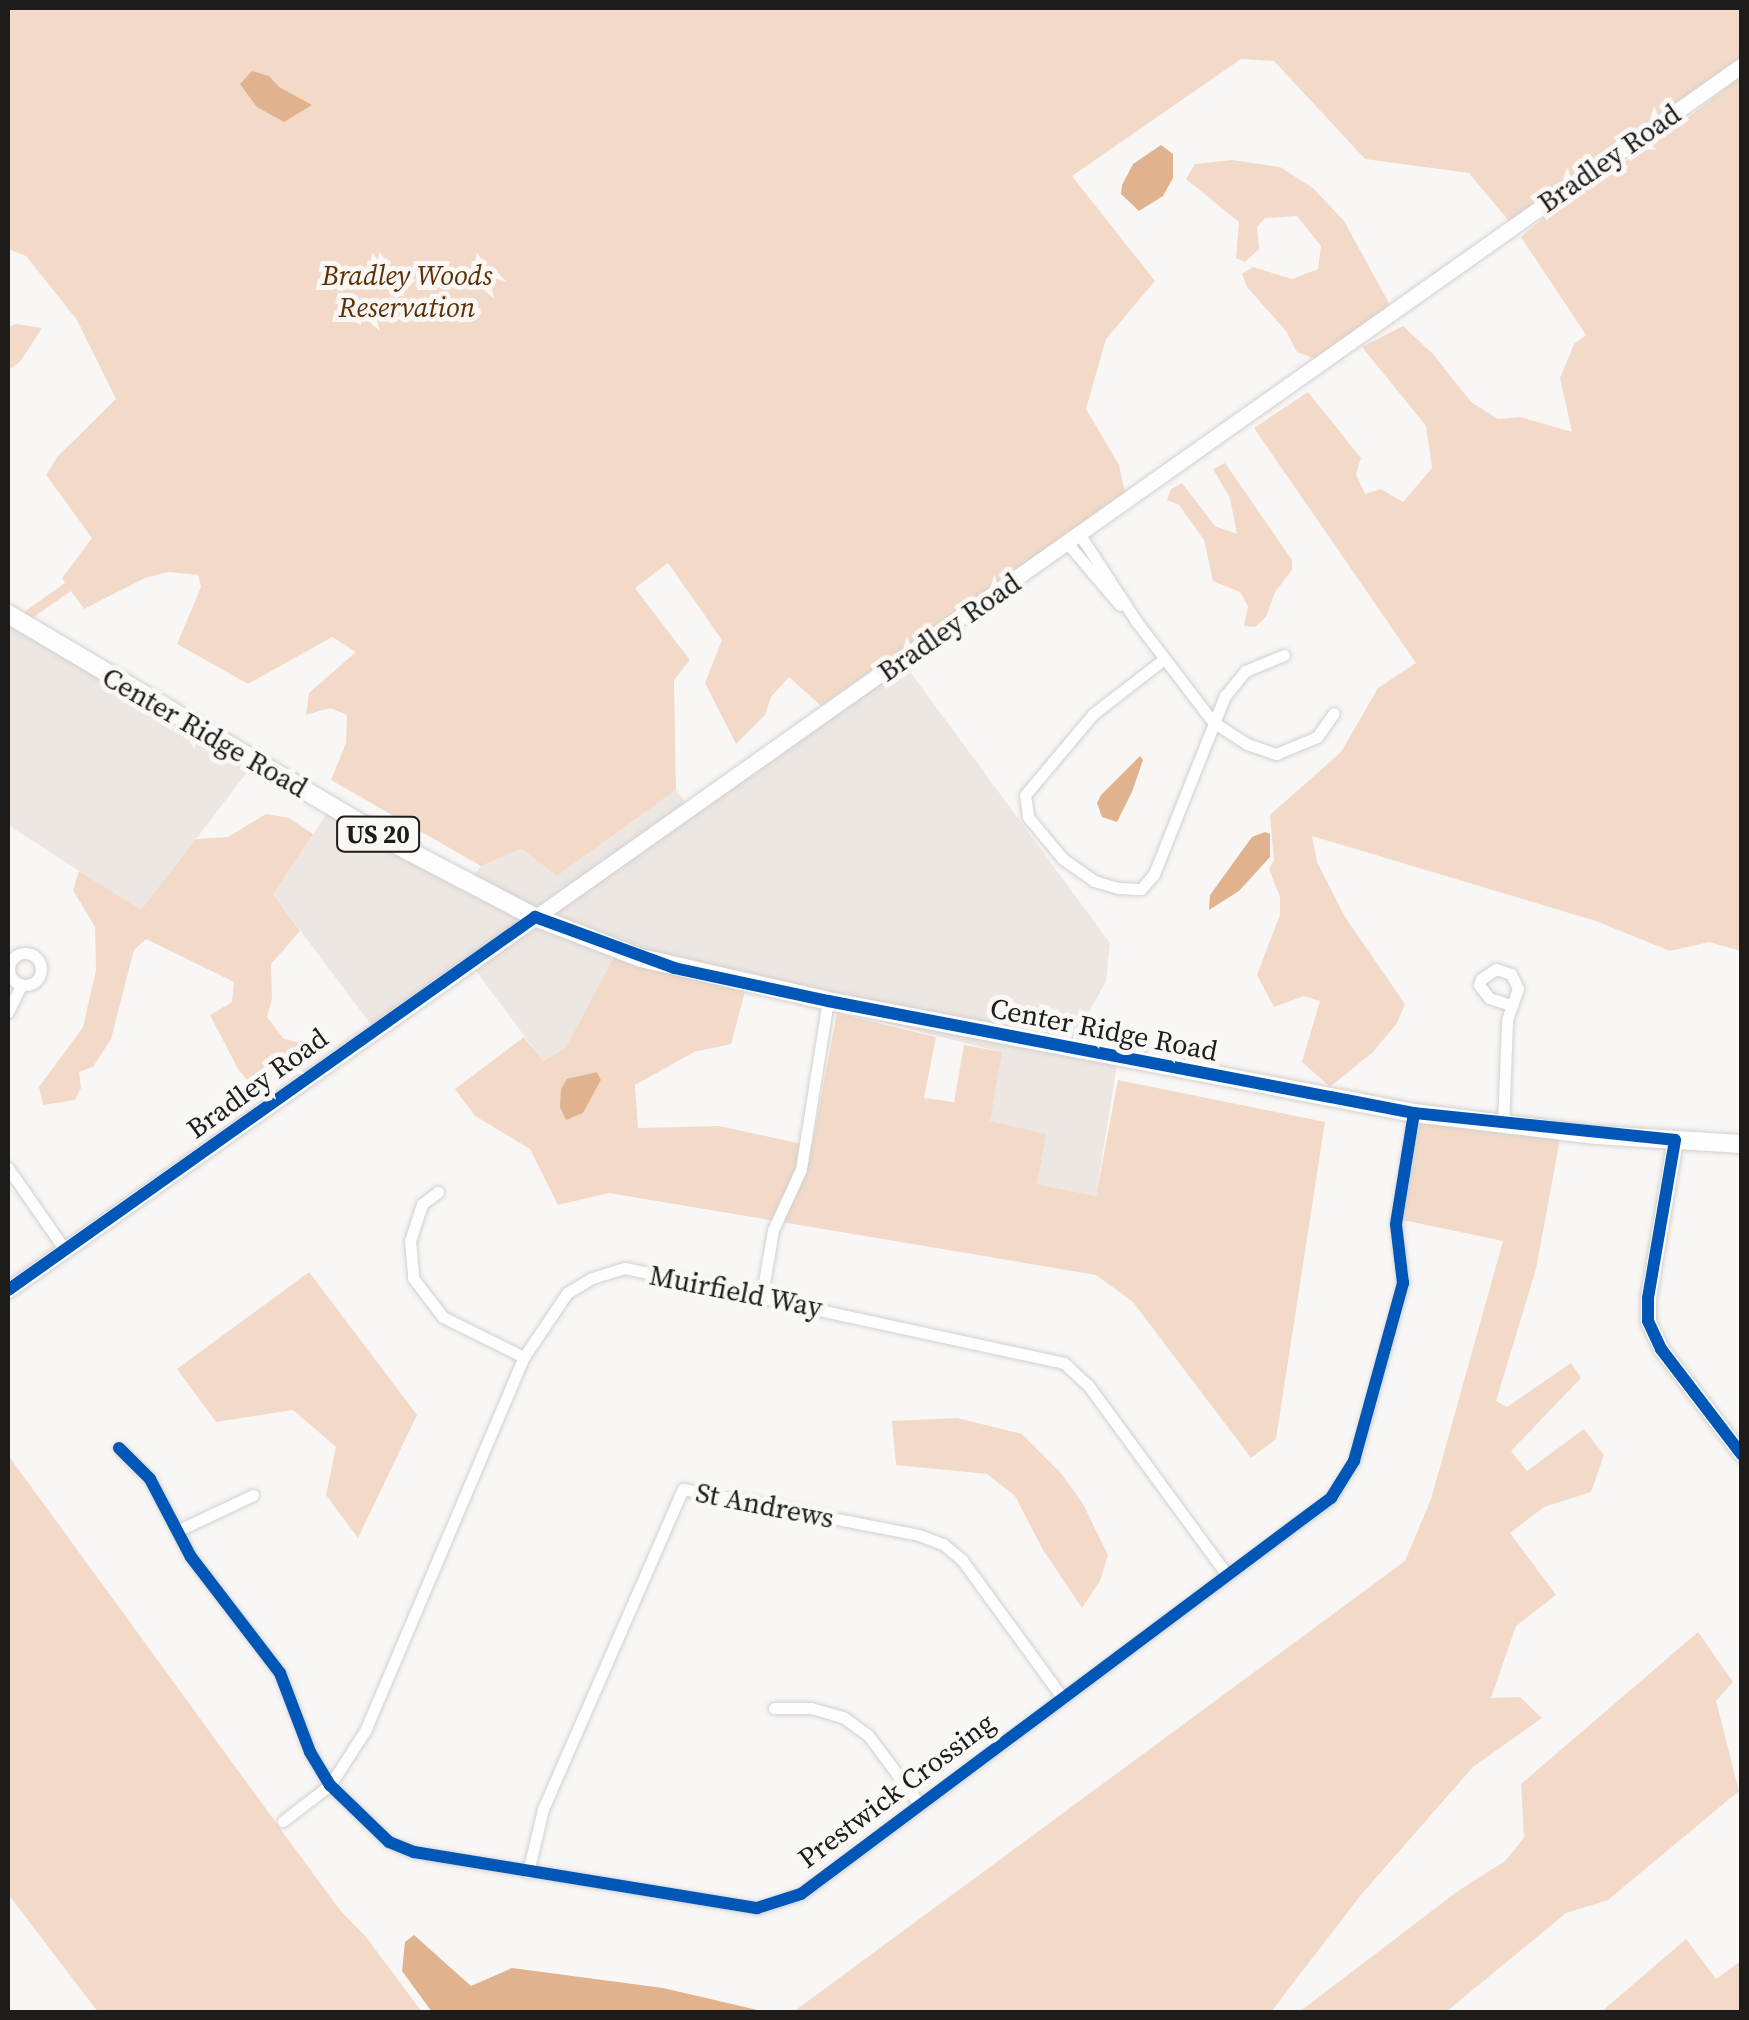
<!DOCTYPE html>
<html>
<head>
<meta charset="utf-8">
<style>
	body { margin:0 }
	#map { position:relative; width:1749px; height:2020px; overflow:hidden; background:#f9f7f6; font-family:"Source Serif 4",serif }
	div>[style] { position:absolute }
	[style*='--x'] { left:calc(var(--x)*1px); top:calc(var(--y)*1px); width:calc(var(--w)*1px); rotate:calc(var(--a)*1deg) }
	.built>* { inset:0; background:#ede7e3 }
	.green>* { inset:0; background:#f3dac8 }
	.water>* { inset:0; background:#e1b28e }
	.roads { filter:drop-shadow(0 0 2px #d2d0d0) drop-shadow(0 0 2px #d2d0d0) }
	.street>* { height:11px; margin:-5.5px; padding:0 5.5px; transform-origin:5.5px; border-radius:5.5px; background:#fefefe }
	.street>.ring { margin:-5.5px; padding:0; box-sizing:content-box; background:none; border:11px solid #fefefe; border-radius:50% }
	.secondary>* { height:15px; margin:-7.5px; padding:0 7.5px; transform-origin:7.5px; border-radius:7.5px; background:#fefefe }
	.primary>* { height:18px; margin:-9px; padding:0 9px; transform-origin:9px; border-radius:9px; background:#fefefe }
	.cycleway>* { height:12px; margin:-6px; padding:0 6px; transform-origin:6px; border-radius:6px; background:#0057b8 }
	span { translate:-50% -50%; white-space:nowrap; text-align:center; line-height:1.15; -webkit-text-stroke:10px #faf7f5; paint-order:stroke }
	.shield-label span { padding:2px 8px; background:#faf7f5; border:2px solid; border-radius:8px; -webkit-text-stroke-width:0 }
	.shield-label { font-size:25px; color:#1d1c1b; font-weight:700 }
	.street-label { font-size:28px; color:#1d1c1b }
	.park-label { font-size:28px; color:#5b3006; font-style:italic }
	.frame { position:absolute; inset:0; border:10px solid #1d1c1b; pointer-events:none }
</style>
</head>
<body>
<div id="map">
	<div class="built">
		<i style="clip-path:polygon(8px 622px,251px 767px,141px 911px,8px 825px)"></i>
		<i style="clip-path:polygon(905px 665px,1110px 943px,1106px 981px,1073px 1042px,1119px 1052px,1096px 1196px,1036px 1184px,989px 1122px,1001px 1052px,746px 988px,566px 1048px,543px 1061px,473px 967px,378px 1034px,273px 894px,327px 813px,465px 886px,481px 866px,521px 849px,557px 876px,676px 790px,693px 812px)"></i>
	</div>
	<div class="green">
		<i style="clip-path:polygon(8px 8px,1741px 8px,1742px 64px,1513px 226px,1469px 173px,1365px 159px,1274px 61px,1241px 59px,1072px 176px,1155px 281px,1106px 339px,1086px 409px,1119px 465px,1125px 493px,821px 706px,789px 677px,771px 697px,765px 715px,736px 744px,705px 683px,722px 640px,668px 563px,635px 588px,690px 660px,674px 680px,676px 790px,557px 876px,521px 849px,481px 866px,331px 780px,346px 743px,347px 715px,330px 708px,306px 715px,309px 693px,356px 652px,332px 637px,248px 684px,177px 644px,201px 587px,198px 575px,168px 572px,145px 578px,84px 609px,71px 591px,25px 623px,17px 617px,65px 583px,62px 578px,92px 538px,46px 475px,58px 456px,116px 399px,77px 320px,26px 256px,8px 249px)"></i>
		<i style="clip-path:polygon(1741px 76px,1741px 951px,1709px 942px,1670px 951px,1596px 921px,1312px 836px,1317px 862px,1345px 917px,1405px 1004px,1397px 1023px,1373px 1052px,1330px 1087px,1302px 1062px,1320px 1001px,1304px 996px,1274px 1007px,1257px 975px,1280px 915px,1280px 897px,1269px 869px,1274px 860px,1270px 815px,1341px 752px,1378px 688px,1416px 663px,1254px 428px,1308px 392px,1361px 458px,1356px 474px,1365px 494px,1381px 489px,1403px 502px,1432px 468px,1426px 426px,1362px 347px,1403px 326px,1432px 353px,1471px 402px,1498px 419px,1521px 417px,1572px 432px,1560px 378px,1574px 344px,1586px 335px,1521px 237px,1571px 194px,1651px 146px)"></i>
		<i style="clip-path:polygon(1232px 160px,1280px 167px,1313px 188px,1344px 221px,1390px 305px,1315px 359px,1297px 352px,1286px 331px,1247px 287px,1242px 274px,1253px 267px,1292px 279px,1318px 269px,1321px 246px,1297px 216px,1265px 218px,1257px 227px,1259px 249px,1245px 262px,1236px 258px,1239px 222px,1186px 179px,1195px 164px)"></i>
		<i style="clip-path:polygon(16px 324px,42px 328px,20px 362px,8px 370px,8px 327px)"></i>
		<i style="clip-path:polygon(1225px 463px,1292px 560px,1292px 570px,1275px 592px,1266px 617px,1255px 627px,1244px 626px,1248px 606px,1240px 592px,1213px 581px,1204px 540px,1179px 505px,1167px 500px,1171px 489px,1182px 483px,1215px 526px,1237px 534px,1230px 498px,1213px 469px)"></i>
		<i style="clip-path:polygon(266px 814px,289px 818px,313px 834px,273px 894px,300px 931px,271px 964px,272px 999px,267px 1017px,284px 1039px,317px 1046px,253px 1087px,238px 1069px,210px 1015px,232px 1002px,234px 982px,146px 939px,134px 950px,111px 1039px,93px 1067px,79px 1072px,81px 1088px,75px 1100px,43px 1105px,39px 1087px,83px 1027px,96px 970px,95px 927px,73px 890px,79px 871px,141px 910px,196px 839px,228px 837px)"></i>
		<i style="clip-path:polygon(evenodd,615px 955px,746px 988px,731px 1044px,694px 1052px,635px 1085px,638px 1128px,719px 1126px,812px 1146px,837px 1013px,936px 1037px,924px 1098px,954px 1102px,964px 1045px,1002px 1052px,990px 1121px,1046px 1134px,1037px 1184px,1096px 1196px,1118px 1080px,1325px 1122px,1276px 1439px,1251px 1458px,1133px 1302px,1096px 1275px,609px 1193px,558px 1205px,530px 1149px,475px 1116px,455px 1089px,524px 1037px,543px 1061px,566px 1048px,615px 955px,597px 1072px,601px 1080px,583px 1113px,561px 1089px,567px 1080px,597px 1072px)"></i>
		<i style="clip-path:polygon(1420px 1120px,1560px 1139px,1536px 1269px,1496px 1401px,1507px 1407px,1571px 1363px,1581px 1378px,1511px 1451px,1527px 1471px,1584px 1429px,1604px 1455px,1591px 1492px,1544px 1507px,1510px 1533px,1556px 1595px,1516px 1626px,1491px 1698px,1520px 1697px,1542px 1718px,1473px 1767px,1360px 1896px,1271px 2012px,793px 2012px,1405px 1561px,1431px 1499px,1503px 1241px,1403px 1220px)"></i>
		<i style="clip-path:polygon(309px 1272px,417px 1415px,358px 1538px,326px 1495px,336px 1447px,293px 1410px,216px 1422px,177px 1369px)"></i>
		<i style="clip-path:polygon(957px 1418px,1022px 1434px,1061px 1473px,1083px 1504px,1108px 1555px,1100px 1581px,1082px 1608px,1043px 1550px,1015px 1496px,987px 1474px,896px 1465px,892px 1421px)"></i>
		<i style="clip-path:polygon(8px 1455px,339px 1909px,366px 1937px,422px 2012px,98px 2012px,8px 1894px)"></i>
		<i style="clip-path:polygon(1698px 1632px,1733px 1682px,1716px 1701px,1739px 1791px,1608px 1900px,1566px 1913px,1446px 2012px,1299px 2012px,1458px 1891px,1505px 1861px,1524px 1838px,1521px 1784px)"></i>
		<i style="clip-path:polygon(1686px 1939px,1716px 1979px,1741px 1961px,1741px 2012px,1601px 2012px)"></i>
	</div>
	<div class="water">
		<i style="clip-path:polygon(252px 71px,269px 76px,279px 87px,312px 105px,284px 122px,257px 107px,240px 84px)"></i>
		<i style="clip-path:polygon(1161px 145px,1173px 154px,1173px 178px,1163px 196px,1139px 211px,1121px 194px,1122px 185px,1133px 164px)"></i>
		<i style="clip-path:polygon(1140px 756px,1143px 760px,1132px 792px,1117px 822px,1102px 817px,1097px 803px,1101px 795px)"></i>
		<i style="clip-path:polygon(1265px 832px,1270px 834px,1270px 857px,1239px 891px,1209px 910px,1210px 895px,1252px 837px)"></i>
		<i style="clip-path:polygon(597px 1072px,601px 1080px,583px 1113px,566px 1120px,560px 1107px,561px 1089px,567px 1079px)"></i>
		<i style="clip-path:polygon(414px 1935px,471px 1986px,512px 1968px,663px 1988px,766px 2012px,432px 2012px,402px 1971px,405px 1942px)"></i>
	</div>
	<div class="roads">
		<div class="street">
			<i style="--x:1080;--y:535;--w:103;--a:56.9"></i>
			<i style="--x:1136;--y:621;--w:127;--a:52.7"></i>
			<i style="--x:1213;--y:722;--w:40;--a:32.9"></i>
			<i style="--x:1247;--y:744;--w:31;--a:19"></i>
			<i style="--x:1276;--y:754;--w:44;--a:-22.5"></i>
			<i style="--x:1317;--y:737;--w:29;--a:-55"></i>
			<i style="--x:1068;--y:544;--w:80;--a:49.6"></i>
			<i style="--x:1164;--y:659;--w:90;--a:142.2"></i>
			<i style="--x:1093;--y:714;--w:106;--a:130"></i>
			<i style="--x:1025;--y:795;--w:22;--a:82"></i>
			<i style="--x:1028;--y:817;--w:55;--a:50.2"></i>
			<i style="--x:1063;--y:859;--w:38;--a:35"></i>
			<i style="--x:1094;--y:881;--w:26;--a:16"></i>
			<i style="--x:1119;--y:888;--w:22;--a:3"></i>
			<i style="--x:1141;--y:889;--w:20;--a:-49"></i>
			<i style="--x:1154;--y:874;--w:192;--a:-68.3"></i>
			<i style="--x:1225;--y:696;--w:32;--a:-51"></i>
			<i style="--x:1245;--y:671;--w:42;--a:-22.3"></i>
			<i class="ring" style="left:9px;top:953px;width:21px;height:21px"></i>
			<i style="--x:8;--y:1012;--w:30;--a:-64"></i>
			<i style="--x:1503;--y:1126;--w:106;--a:-87.8"></i>
			<i style="--x:1507;--y:1020;--w:34;--a:-71"></i>
			<i style="--x:1518;--y:988;--w:16;--a:-117"></i>
			<i style="--x:1511;--y:974;--w:16;--a:-162"></i>
			<i style="--x:1496;--y:969;--w:18;--a:146"></i>
			<i style="--x:1481;--y:979;--w:6;--a:108"></i>
			<i style="--x:1479;--y:985;--w:16;--a:52"></i>
			<i style="--x:1489;--y:998;--w:22;--a:18"></i>
			<i style="--x:8;--y:1168;--w:100;--a:55.2"></i>
			<i style="--x:438;--y:1192;--w:20;--a:143"></i>
			<i style="--x:422;--y:1204;--w:38;--a:108"></i>
			<i style="--x:410;--y:1240;--w:38;--a:85"></i>
			<i style="--x:413;--y:1278;--w:49;--a:52.4"></i>
			<i style="--x:443;--y:1317;--w:90;--a:26.3"></i>
			<i style="--x:762;--y:1295;--w:66;--a:-80.4"></i>
			<i style="--x:773;--y:1230;--w:67;--a:-65.3"></i>
			<i style="--x:801;--y:1169;--w:170;--a:-80.9"></i>
			<i style="--x:119;--y:1448;--w:44;--a:45"></i>
			<i style="--x:150;--y:1479;--w:88;--a:62.3"></i>
			<i style="--x:191;--y:1557;--w:146;--a:52.5"></i>
			<i style="--x:280;--y:1673;--w:85;--a:69.2"></i>
			<i style="--x:310;--y:1752;--w:39;--a:59"></i>
			<i style="--x:330;--y:1785;--w:82;--a:44"></i>
			<i style="--x:389;--y:1842;--w:27;--a:22"></i>
			<i style="--x:414;--y:1852;--w:348;--a:9.3"></i>
			<i style="--x:757;--y:1908;--w:46;--a:-17.7"></i>
			<i style="--x:801;--y:1894;--w:662;--a:-36.77"></i>
			<i style="--x:1331;--y:1498;--w:44;--a:-58.1"></i>
			<i style="--x:1354;--y:1461;--w:185;--a:-74.6"></i>
			<i style="--x:1403;--y:1283;--w:59;--a:-96.8"></i>
			<i style="--x:1396;--y:1224;--w:112;--a:-80.8"></i>
			<i style="--x:179;--y:1530;--w:82;--a:-25.3"></i>
			<i style="--x:774;--y:1708;--w:37;--a:0"></i>
			<i style="--x:811;--y:1708;--w:33;--a:16"></i>
			<i style="--x:843;--y:1717;--w:31;--a:36"></i>
			<i style="--x:868;--y:1735;--w:84;--a:53.3"></i>
			<i style="--x:283;--y:1821;--w:59;--a:-37.5"></i>
			<i style="--x:330;--y:1785;--w:64;--a:-57.1"></i>
			<i style="--x:365;--y:1731;--w:406;--a:-67"></i>
			<i style="--x:524;--y:1357;--w:77;--a:-56.1"></i>
			<i style="--x:567;--y:1293;--w:29;--a:-31"></i>
			<i style="--x:592;--y:1278;--w:34;--a:-17"></i>
			<i style="--x:625;--y:1268;--w:449;--a:12.2"></i>
			<i style="--x:1064;--y:1363;--w:33;--a:43"></i>
			<i style="--x:1088;--y:1385;--w:235;--a:53.8"></i>
			<i style="--x:528;--y:1872;--w:65;--a:-76.6"></i>
			<i style="--x:543;--y:1809;--w:349;--a:-66.4"></i>
			<i style="--x:683;--y:1489;--w:240;--a:11"></i>
			<i style="--x:919;--y:1535;--w:26;--a:21"></i>
			<i style="--x:943;--y:1544;--w:25;--a:40"></i>
			<i style="--x:962;--y:1560;--w:170;--a:53.9"></i>
		</div>
		<div class="secondary">
			<i style="--x:1675;--y:1140;--w:160;--a:99.7"></i>
			<i style="--x:1648;--y:1298;--w:23;--a:90"></i>
			<i style="--x:1648;--y:1321;--w:31;--a:65"></i>
			<i style="--x:1661;--y:1349;--w:133;--a:52.6"></i>
			<i style="--x:8;--y:1290;--w:2123;--a:-35.24"></i>
		</div>
		<div class="primary">
			<i style="--x:8;--y:614;--w:452;--a:30.7"></i>
			<i style="--x:397;--y:845;--w:156;--a:27.6"></i>
			<i style="--x:535;--y:917;--w:114;--a:21.1"></i>
			<i style="--x:641;--y:958;--w:192;--a:12.9"></i>
			<i style="--x:828;--y:1001;--w:597;--a:10.82"></i>
			<i style="--x:1414;--y:1113;--w:184;--a:6.9"></i>
			<i style="--x:1597;--y:1135;--w:145;--a:3.6"></i>
		</div>
	</div>
	<div class="cycleway">
		<i style="--x:8;--y:1290;--w:646;--a:-35.29"></i>
		<i style="--x:535;--y:917;--w:148;--a:20.1"></i>
		<i style="--x:674;--y:968;--w:157;--a:12.1"></i>
		<i style="--x:828;--y:1001;--w:597;--a:10.82"></i>
		<i style="--x:1414;--y:1113;--w:262;--a:5.9"></i>
		<i style="--x:1675;--y:1140;--w:160;--a:99.7"></i>
		<i style="--x:1648;--y:1298;--w:23;--a:90"></i>
		<i style="--x:1648;--y:1321;--w:31;--a:65"></i>
		<i style="--x:1661;--y:1349;--w:133;--a:52.6"></i>
		<i style="--x:119;--y:1448;--w:44;--a:45"></i>
		<i style="--x:150;--y:1479;--w:88;--a:62.3"></i>
		<i style="--x:191;--y:1557;--w:146;--a:52.5"></i>
		<i style="--x:280;--y:1673;--w:85;--a:69.2"></i>
		<i style="--x:310;--y:1752;--w:39;--a:59"></i>
		<i style="--x:330;--y:1785;--w:82;--a:44"></i>
		<i style="--x:389;--y:1842;--w:27;--a:22"></i>
		<i style="--x:414;--y:1852;--w:348;--a:9.3"></i>
		<i style="--x:757;--y:1908;--w:46;--a:-17.7"></i>
		<i style="--x:801;--y:1894;--w:662;--a:-36.77"></i>
		<i style="--x:1331;--y:1498;--w:44;--a:-58.1"></i>
		<i style="--x:1354;--y:1461;--w:185;--a:-74.6"></i>
		<i style="--x:1403;--y:1283;--w:59;--a:-96.8"></i>
		<i style="--x:1396;--y:1224;--w:112;--a:-80.8"></i>
	</div>
	<div class="shield-label">
		<span style="left:378px;top:834px">US 20</span>
	</div>
	<div class="street-label">
		<span style="left:1609px;top:158px;rotate:-35deg">Bradley Road</span>
		<span style="left:949px;top:627px;rotate:-35deg">Bradley Road</span>
		<span style="left:205px;top:732px;rotate:30deg">Center Ridge Road</span>
		<span style="left:1104px;top:1029px;rotate:11deg">Center Ridge Road</span>
		<span style="left:257px;top:1083px;rotate:-36deg">Bradley Road</span>
		<span style="left:736px;top:1291px;rotate:11deg">Muirfield Way</span>
		<span style="left:765px;top:1505px;rotate:11deg">St Andrews</span>
		<span style="left:896px;top:1790px;rotate:-37deg">Prestwick Crossing</span>
	</div>
	<div class="park-label">
		<span style="left:407px;top:291px">Bradley Woods<br>Reservation</span>
	</div>
	<div class="frame"></div>
</div>
</body>
</html>
